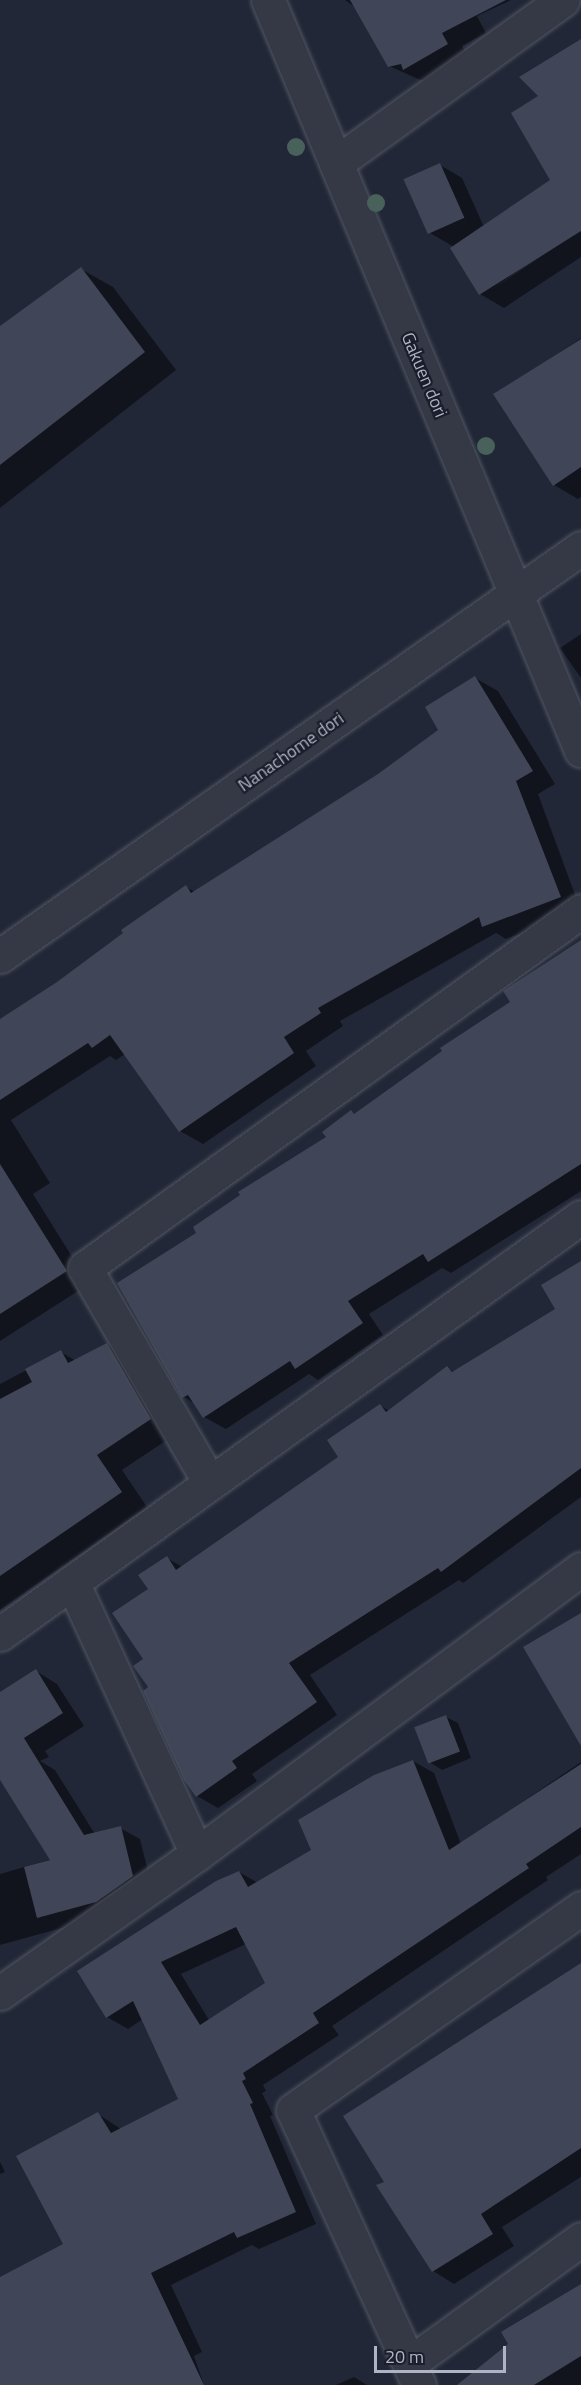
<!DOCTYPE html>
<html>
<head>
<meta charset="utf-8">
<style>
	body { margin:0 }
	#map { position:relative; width:581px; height:2385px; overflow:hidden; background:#212736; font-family:"Titillium Web",sans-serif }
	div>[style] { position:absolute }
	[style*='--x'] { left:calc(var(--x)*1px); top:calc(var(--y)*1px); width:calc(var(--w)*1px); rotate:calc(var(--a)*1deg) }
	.shadow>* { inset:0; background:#0007 }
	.building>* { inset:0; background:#404657; transform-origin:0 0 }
	.roads { filter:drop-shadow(0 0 2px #525664) drop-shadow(0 0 2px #525664) }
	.minor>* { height:33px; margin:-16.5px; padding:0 16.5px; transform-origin:16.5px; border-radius:16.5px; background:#353946 }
	.trees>* { width:18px; height:18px; margin:-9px; border-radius:50%; background:#48625b }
	span { translate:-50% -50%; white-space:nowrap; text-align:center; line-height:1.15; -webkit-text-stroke:4.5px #1a1e2b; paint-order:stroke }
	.street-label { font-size:18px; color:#afb3c3 }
	.scale { position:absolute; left:374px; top:2346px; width:132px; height:27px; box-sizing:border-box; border:3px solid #afb3c3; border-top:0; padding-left:8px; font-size:18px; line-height:21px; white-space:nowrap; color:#afb3c3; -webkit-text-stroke:4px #1a1e2b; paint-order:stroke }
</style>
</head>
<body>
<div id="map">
	<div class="shadow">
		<i style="clip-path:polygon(345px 0,511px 0,477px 16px,486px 33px,462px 46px,468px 56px,425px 82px,389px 66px,355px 7px)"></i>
		<i style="clip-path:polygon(581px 41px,581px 226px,489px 291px,581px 230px,581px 257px,504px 308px,480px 294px,454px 247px,430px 233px,440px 165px,462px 178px,484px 227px,552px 180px,540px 96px)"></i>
		<i style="clip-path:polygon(81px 269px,113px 287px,176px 370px,0 508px,0 328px)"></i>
		<i style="clip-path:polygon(581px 338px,581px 497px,578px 499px,554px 485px,495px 395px)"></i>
		<i style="clip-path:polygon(581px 634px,581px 678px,560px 648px)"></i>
		<i style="clip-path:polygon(475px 678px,498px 691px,555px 784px,538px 794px,581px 911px,506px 939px,496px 933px,340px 1021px,343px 1026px,306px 1051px,316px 1066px,203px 1144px,180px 1131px,125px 1054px,116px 1060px,110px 1056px,11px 1120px,50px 1183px,33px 1194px,89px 1284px,0 1341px,0 1021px,58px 984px,186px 887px,195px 892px,379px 775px,440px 730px)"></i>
		<i style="clip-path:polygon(581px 947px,581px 1191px,451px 1273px,442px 1268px,369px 1314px,383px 1335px,318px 1380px,309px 1374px,226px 1429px,204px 1417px,197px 1405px,184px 1397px,119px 1284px,198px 1233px,328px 1138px,351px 1112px,356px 1115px,512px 1003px)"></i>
		<i style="clip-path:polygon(581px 1263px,581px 1497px,463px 1583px,459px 1580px,310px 1675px,337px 1715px,252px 1774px,257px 1781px,218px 1808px,197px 1796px,150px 1688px,145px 1660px,150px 1589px,167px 1558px,182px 1567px,340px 1457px,381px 1406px,389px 1411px,447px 1368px,454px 1372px,557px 1309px)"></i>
		<i style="clip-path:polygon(107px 1344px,132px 1359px,176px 1434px,122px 1470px,147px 1507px,0 1610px,0 1384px,61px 1352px,76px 1361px)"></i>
		<i style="clip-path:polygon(36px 1671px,57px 1684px,84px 1726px,45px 1751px,49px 1757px,40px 1761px,55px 1770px,95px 1834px,120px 1828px,140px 1839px,152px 1888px,116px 1913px,0 1945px,0 1874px,52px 1859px,0 1762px,0 1694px)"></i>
		<i style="clip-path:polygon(446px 1717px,458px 1723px,471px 1758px,442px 1770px,431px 1763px)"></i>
		<i style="clip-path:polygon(evenodd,413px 1761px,434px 1773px,461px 1844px,581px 1762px,581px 1854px,546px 1877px,548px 1880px,332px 2026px,339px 2035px,263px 2085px,266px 2091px,262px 2093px,273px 2115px,270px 2116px,316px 2224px,259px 2249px,252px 2245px,171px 2285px,202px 2352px,194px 2356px,204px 2385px,0 2383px,0 2291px,66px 2245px,98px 2114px,121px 2129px,180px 2100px,143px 2019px,128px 2029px,107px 2017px,239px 1872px,258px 1883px,313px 1850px,413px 1761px,246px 1944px,267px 1983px,209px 2020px,181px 1974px,246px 1944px)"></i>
		<i style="clip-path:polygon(581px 1965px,581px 2177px,502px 2227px,514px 2246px,454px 2284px,433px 2271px,386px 2182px)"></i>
		<i style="clip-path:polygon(0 2162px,5px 2172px,0 2174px)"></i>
		<i style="clip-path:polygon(581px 2284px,581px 2385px,477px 2385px,510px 2344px,503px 2333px)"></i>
		<i style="clip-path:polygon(354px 2377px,367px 2385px,336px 2385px)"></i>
	</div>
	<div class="building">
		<i style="clip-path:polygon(350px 0,506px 0,442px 33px,448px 44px,403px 70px,401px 64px,388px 67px)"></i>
		<i style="clip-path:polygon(581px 39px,581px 231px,479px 295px,450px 248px,550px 180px,511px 113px,538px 96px,519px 77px)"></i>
		<i style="left:440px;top:163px;width:60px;height:40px;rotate:66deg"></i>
		<i style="clip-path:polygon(81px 267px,145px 352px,0 465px,0 326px)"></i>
		<i style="clip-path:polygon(581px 339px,581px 467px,553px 486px,493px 394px)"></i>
		<i style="clip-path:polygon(475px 676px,533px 771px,516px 781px,561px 897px,482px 927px,479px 917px,318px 1008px,321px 1013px,284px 1037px,294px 1053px,179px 1132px,110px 1035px,92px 1048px,88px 1043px,0 1100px,0 1019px,57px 982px,123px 933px,121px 930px,186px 885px,191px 893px,378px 774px,438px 730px,425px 707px)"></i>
		<i style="clip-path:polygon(581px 940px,581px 1164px,428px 1262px,423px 1254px,348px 1301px,363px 1323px,295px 1369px,290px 1361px,203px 1418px,188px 1395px,182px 1398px,117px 1283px,196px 1233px,193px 1227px,240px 1195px,238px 1192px,326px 1137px,322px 1132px,351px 1110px,354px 1114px,442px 1051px,440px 1048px,510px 1002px,503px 991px)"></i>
		<i style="clip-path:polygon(0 1164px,67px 1271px,0 1314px)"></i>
		<i style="clip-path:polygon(581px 1261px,581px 1468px,441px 1572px,438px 1568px,289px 1663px,317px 1702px,232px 1761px,237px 1768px,196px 1797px,184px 1780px,143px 1691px,148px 1687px,133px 1666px,143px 1659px,112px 1613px,148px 1589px,138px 1575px,167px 1556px,176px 1570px,338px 1457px,327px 1440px,380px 1404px,386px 1412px,447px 1366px,452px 1372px,555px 1309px,541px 1285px)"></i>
		<i style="clip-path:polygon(107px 1343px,151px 1419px,97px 1455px,122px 1492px,0 1576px,0 1399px,32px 1382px,25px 1369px,61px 1350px,68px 1363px)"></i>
		<i style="clip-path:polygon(581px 1613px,581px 1746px,523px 1647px)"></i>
		<i style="clip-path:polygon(36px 1669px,63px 1713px,24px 1738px,84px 1835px,121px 1826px,133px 1876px,96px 1902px,37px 1918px,24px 1867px,50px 1860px,0 1780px,0 1692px)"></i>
		<i style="left:446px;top:1715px;width:39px;height:34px;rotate:69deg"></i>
		<i style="clip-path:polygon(evenodd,413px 1760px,449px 1850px,581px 1764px,581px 1827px,526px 1864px,529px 1868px,313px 2013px,319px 2023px,243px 2073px,246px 2079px,242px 2081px,253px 2103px,250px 2104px,296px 2212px,237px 2238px,234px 2232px,151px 2273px,204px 2385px,0 2385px,0 2277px,63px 2244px,16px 2156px,98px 2112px,111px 2133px,178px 2099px,133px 2001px,106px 2018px,77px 1971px,216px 1881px,239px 1871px,248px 1887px,311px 1850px,298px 1820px,374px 1775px,413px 1760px,236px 1927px,265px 1983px,200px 2025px,161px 1962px,236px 1927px)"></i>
		<i style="clip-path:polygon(581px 1963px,581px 2148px,481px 2214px,493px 2234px,432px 2272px,376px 2185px,384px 2182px,343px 2116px)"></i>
		<i style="clip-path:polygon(581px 2284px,581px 2356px,534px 2385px,457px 2385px,508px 2344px,501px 2332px)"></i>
	</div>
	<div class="roads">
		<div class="minor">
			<i style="--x:268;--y:0;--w:813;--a:67.35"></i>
			<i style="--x:336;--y:163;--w:279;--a:-35.7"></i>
			<i style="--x:0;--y:956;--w:710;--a:-35.08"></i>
			<i style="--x:210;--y:1483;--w:249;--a:-120.2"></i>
			<i style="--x:85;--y:1268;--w:611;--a:-35.74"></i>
			<i style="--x:72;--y:1582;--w:299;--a:65.3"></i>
			<i style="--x:0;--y:1634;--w:715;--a:-35.67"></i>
			<i style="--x:0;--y:1993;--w:241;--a:-35.2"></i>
			<i style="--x:197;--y:1854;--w:478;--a:-36.6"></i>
			<i style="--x:410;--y:2363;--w:211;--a:-35.9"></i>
			<i style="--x:419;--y:2385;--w:302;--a:-114.6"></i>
			<i style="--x:293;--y:2110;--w:352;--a:-35"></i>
		</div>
	</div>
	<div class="trees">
		<i style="left:296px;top:147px"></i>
		<i style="left:376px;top:203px"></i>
		<i style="left:486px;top:446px"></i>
	</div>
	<div class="street-label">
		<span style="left:424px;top:375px;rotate:67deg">Gakuen dori</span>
		<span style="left:291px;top:752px;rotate:-35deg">Nanachome dori</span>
	</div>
	<div class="scale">20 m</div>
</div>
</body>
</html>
